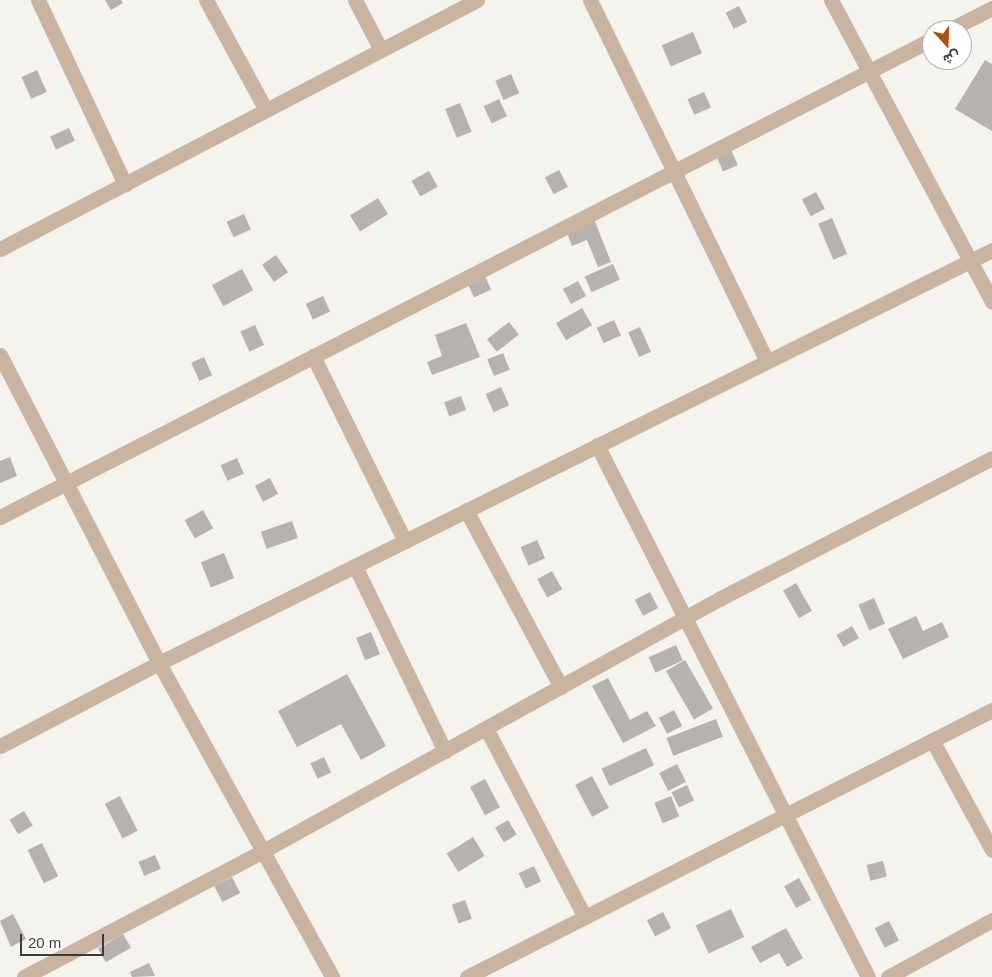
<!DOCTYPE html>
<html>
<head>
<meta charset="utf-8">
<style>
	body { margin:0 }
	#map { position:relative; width:992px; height:977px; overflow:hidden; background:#f4f3ed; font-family:Arial,Vazirmatn,sans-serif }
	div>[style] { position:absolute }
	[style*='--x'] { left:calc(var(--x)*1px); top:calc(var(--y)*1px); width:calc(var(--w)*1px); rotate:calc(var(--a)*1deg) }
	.building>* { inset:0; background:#b7b2ae; transform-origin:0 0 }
	.street>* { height:15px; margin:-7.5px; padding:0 7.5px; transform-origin:7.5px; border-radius:7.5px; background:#c9b3a1 }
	span { translate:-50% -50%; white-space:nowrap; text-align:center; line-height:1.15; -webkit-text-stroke:4px #fff; paint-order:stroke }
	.north { position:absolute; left:922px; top:20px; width:50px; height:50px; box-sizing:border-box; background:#fff; border:1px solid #b1b1b0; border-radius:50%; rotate:160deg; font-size:14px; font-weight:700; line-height:20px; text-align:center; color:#3c3b39 }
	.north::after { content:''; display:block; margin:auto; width:18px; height:22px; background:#b14f16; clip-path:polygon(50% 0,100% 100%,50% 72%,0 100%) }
	.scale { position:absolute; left:20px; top:934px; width:84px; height:22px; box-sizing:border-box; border:2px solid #3c3b39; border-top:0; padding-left:6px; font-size:15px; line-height:18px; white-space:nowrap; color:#3c3b39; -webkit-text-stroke:4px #fff; paint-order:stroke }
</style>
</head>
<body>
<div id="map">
	<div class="building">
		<i style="clip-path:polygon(105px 0,121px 0,123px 3px,111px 10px)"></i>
		<i style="left:739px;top:6px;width:18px;height:15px;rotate:63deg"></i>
		<i style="left:693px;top:32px;width:23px;height:34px;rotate:67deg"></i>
		<i style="clip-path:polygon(985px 60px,992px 64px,992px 131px,955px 109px)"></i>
		<i style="left:37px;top:70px;width:24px;height:17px;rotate:66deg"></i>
		<i style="left:511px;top:74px;width:21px;height:17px;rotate:67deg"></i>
		<i style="left:704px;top:92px;width:17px;height:18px;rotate:66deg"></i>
		<i style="left:499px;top:99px;width:19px;height:17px;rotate:65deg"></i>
		<i style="left:460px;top:103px;width:31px;height:16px;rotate:68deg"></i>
		<i style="left:69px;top:128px;width:14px;height:21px;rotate:65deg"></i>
		<i style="left:728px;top:143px;width:24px;height:16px;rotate:66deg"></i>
		<i style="left:559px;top:170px;width:19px;height:16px;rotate:62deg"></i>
		<i style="left:429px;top:171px;width:18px;height:20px;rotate:61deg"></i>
		<i style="left:816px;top:192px;width:19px;height:16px;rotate:62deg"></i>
		<i style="left:378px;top:198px;width:19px;height:33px;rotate:58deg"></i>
		<i style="left:244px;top:214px;width:17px;height:19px;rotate:66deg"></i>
		<i style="left:832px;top:218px;width:39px;height:15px;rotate:67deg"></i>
		<i style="clip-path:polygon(594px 219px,611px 262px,598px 267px,587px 240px,572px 246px,566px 230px)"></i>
		<i style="left:276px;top:255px;width:21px;height:17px;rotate:55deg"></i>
		<i style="left:613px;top:264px;width:17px;height:31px;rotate:66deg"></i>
		<i style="left:242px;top:269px;width:24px;height:34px;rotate:62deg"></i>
		<i style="left:484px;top:274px;width:17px;height:19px;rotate:65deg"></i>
		<i style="left:578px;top:281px;width:17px;height:17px;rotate:62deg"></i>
		<i style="left:323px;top:296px;width:17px;height:19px;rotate:65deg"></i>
		<i style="left:582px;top:308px;width:20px;height:30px;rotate:60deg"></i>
		<i style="left:614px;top:320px;width:17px;height:19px;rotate:66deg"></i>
		<i style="left:509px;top:322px;width:16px;height:28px;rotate:52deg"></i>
		<i style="clip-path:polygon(466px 323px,480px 357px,432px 375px,427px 362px,442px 356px,435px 335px)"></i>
		<i style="left:255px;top:325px;width:22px;height:16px;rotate:66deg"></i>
		<i style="left:640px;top:327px;width:27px;height:13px;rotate:66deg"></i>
		<i style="left:503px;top:353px;width:18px;height:17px;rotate:68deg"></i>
		<i style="left:204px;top:357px;width:20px;height:14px;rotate:66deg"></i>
		<i style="left:501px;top:387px;width:20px;height:17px;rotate:66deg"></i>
		<i style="left:461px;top:396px;width:15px;height:18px;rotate:70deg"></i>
		<i style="clip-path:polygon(10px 457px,17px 476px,0 483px,0 461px)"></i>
		<i style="left:237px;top:458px;width:17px;height:18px;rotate:66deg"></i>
		<i style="left:270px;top:478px;width:18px;height:17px;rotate:63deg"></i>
		<i style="left:203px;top:510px;width:21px;height:21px;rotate:61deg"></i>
		<i style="left:292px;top:521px;width:18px;height:33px;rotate:71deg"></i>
		<i style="left:537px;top:540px;width:20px;height:18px;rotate:66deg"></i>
		<i style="left:224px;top:553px;width:27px;height:25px;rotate:68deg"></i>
		<i style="left:552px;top:571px;width:21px;height:17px;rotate:61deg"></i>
		<i style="left:796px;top:583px;width:32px;height:15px;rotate:60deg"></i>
		<i style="left:650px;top:592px;width:18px;height:17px;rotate:63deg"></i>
		<i style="left:874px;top:598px;width:28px;height:17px;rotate:67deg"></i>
		<i style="clip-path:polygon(916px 616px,923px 631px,942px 622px,949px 637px,903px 659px,888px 629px)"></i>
		<i style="left:852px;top:626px;width:14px;height:18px;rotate:60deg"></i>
		<i style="left:371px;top:632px;width:24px;height:16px;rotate:68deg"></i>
		<i style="left:676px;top:645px;width:17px;height:30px;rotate:66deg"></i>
		<i style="left:685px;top:660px;width:56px;height:22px;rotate:60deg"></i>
		<i style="clip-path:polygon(347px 674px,386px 746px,361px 760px,341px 724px,297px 747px,278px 711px)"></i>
		<i style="clip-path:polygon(608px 678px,630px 720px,647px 711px,656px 726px,623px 743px,592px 686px)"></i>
		<i style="left:674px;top:710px;width:18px;height:17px;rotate:63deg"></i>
		<i style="left:716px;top:719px;width:19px;height:53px;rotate:69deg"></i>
		<i style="left:646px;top:748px;width:19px;height:49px;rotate:65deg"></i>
		<i style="left:324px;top:757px;width:17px;height:15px;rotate:65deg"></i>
		<i style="left:677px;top:764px;width:20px;height:20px;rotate:63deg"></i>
		<i style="left:592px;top:776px;width:36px;height:19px;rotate:62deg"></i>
		<i style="left:485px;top:779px;width:32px;height:17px;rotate:62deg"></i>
		<i style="left:687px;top:785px;width:17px;height:17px;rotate:65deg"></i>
		<i style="left:120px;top:796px;width:39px;height:17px;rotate:63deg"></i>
		<i style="left:671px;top:796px;width:22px;height:18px;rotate:68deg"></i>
		<i style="left:24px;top:811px;width:17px;height:17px;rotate:59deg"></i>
		<i style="left:508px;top:820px;width:17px;height:15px;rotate:59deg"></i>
		<i style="left:473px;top:837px;width:22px;height:31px;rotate:58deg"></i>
		<i style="left:42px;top:843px;width:37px;height:16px;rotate:64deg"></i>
		<i style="left:155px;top:855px;width:15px;height:18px;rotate:67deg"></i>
		<i style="left:883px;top:861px;width:16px;height:17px;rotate:76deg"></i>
		<i style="left:534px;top:866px;width:17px;height:17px;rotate:65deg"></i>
		<i style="left:232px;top:877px;width:18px;height:20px;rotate:63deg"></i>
		<i style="left:799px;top:878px;width:25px;height:17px;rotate:61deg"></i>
		<i style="left:465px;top:900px;width:20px;height:14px;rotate:70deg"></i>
		<i style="left:731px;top:909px;width:31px;height:39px;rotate:65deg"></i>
		<i style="left:663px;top:912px;width:18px;height:18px;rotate:63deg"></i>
		<i style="clip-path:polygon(13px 914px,26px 939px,11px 947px,0 921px)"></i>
		<i style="left:889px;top:921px;width:22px;height:16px;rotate:63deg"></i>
		<i style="clip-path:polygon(786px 928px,803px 958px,787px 967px,779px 953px,760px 963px,751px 947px)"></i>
		<i style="left:123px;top:934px;width:16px;height:29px;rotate:60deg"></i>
		<i style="clip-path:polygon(149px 963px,155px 976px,132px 977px,130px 972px)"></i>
	</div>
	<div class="street">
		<i style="--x:38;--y:0;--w:204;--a:64.7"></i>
		<i style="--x:206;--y:0;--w:125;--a:61.4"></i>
		<i style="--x:355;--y:0;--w:56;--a:62.5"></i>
		<i style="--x:590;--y:0;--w:402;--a:63.9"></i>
		<i style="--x:831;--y:0;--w:342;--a:61.9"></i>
		<i style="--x:949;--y:30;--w:48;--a:-27.1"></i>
		<i style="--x:0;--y:249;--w:538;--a:-27.57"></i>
		<i style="--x:0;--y:355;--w:347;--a:62.7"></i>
		<i style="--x:159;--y:663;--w:359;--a:61.1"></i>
		<i style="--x:313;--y:356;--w:207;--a:63.6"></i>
		<i style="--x:597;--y:445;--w:597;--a:63.01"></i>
		<i style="--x:466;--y:510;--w:201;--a:61.8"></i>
		<i style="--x:0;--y:517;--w:1047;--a:-27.15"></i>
		<i style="--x:355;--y:566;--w:206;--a:64.1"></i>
		<i style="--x:486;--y:728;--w:213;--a:62.4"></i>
		<i style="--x:932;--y:740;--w:125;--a:61.4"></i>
		<i style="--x:0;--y:746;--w:179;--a:-27.6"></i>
		<i style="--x:159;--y:663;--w:930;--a:-26.37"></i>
		<i style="--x:24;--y:977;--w:270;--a:-27.8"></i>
		<i style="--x:263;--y:851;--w:521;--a:-28.93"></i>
		<i style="--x:719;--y:599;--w:307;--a:-27.3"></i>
		<i style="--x:467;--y:977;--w:589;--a:-26.96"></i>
		<i style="--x:888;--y:977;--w:119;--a:-28.7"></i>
	</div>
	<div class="north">ش</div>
	<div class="scale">20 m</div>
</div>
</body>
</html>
